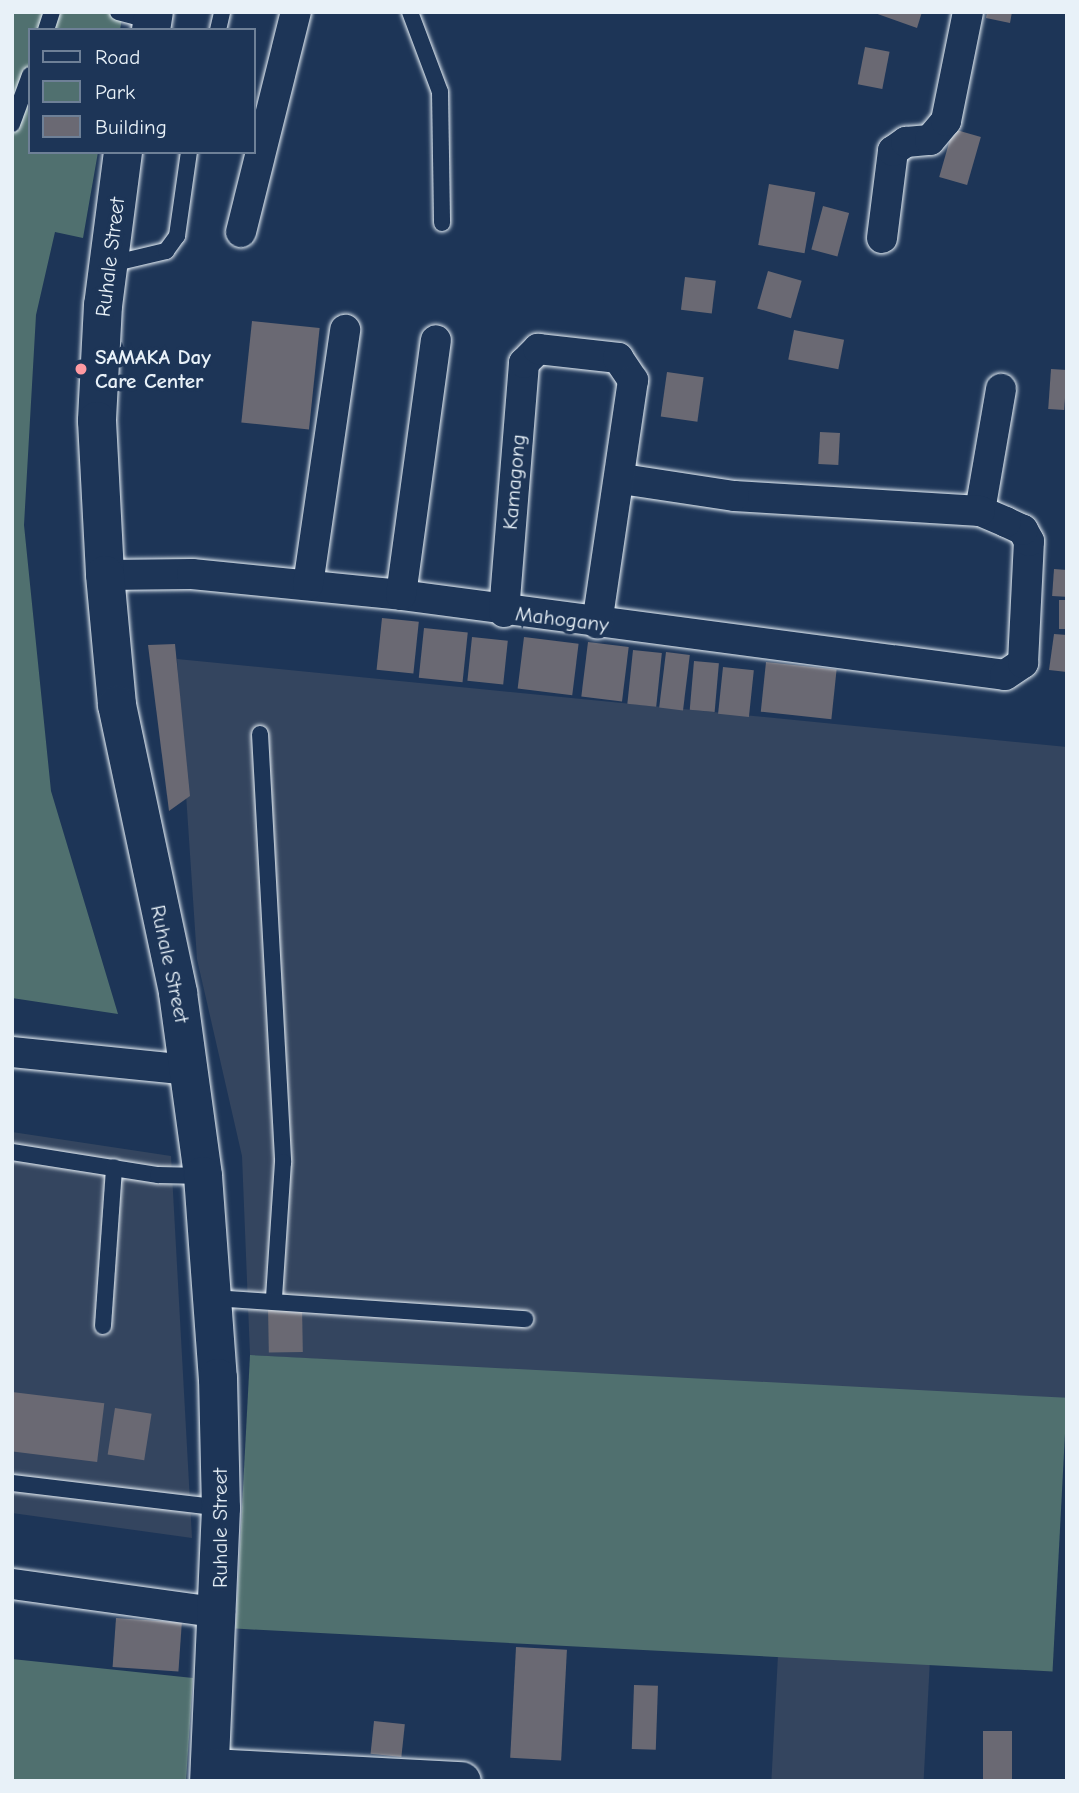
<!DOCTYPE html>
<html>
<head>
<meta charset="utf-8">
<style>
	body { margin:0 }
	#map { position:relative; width:1079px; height:1793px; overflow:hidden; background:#1d3557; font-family:"Comic Neue",sans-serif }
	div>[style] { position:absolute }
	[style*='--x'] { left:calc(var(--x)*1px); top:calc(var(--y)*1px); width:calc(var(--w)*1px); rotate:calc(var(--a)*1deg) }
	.built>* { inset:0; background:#34455f; transform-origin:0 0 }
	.green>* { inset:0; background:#50706f; transform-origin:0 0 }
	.building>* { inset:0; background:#6a6973; transform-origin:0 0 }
	.roads { filter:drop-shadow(0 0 2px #e8f1f8) drop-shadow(0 0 2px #e8f1f8) }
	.lane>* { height:16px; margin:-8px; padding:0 8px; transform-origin:8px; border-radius:8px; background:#1d3557 }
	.street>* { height:30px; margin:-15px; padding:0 15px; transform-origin:15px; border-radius:15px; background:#1d3557 }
	.secondary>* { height:38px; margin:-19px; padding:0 19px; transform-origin:19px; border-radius:19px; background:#1d3557 }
	.dots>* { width:19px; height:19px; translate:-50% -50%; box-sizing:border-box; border:4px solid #1d3557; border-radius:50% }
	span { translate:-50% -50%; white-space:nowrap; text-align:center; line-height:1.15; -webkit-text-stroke:7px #1d3557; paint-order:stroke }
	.street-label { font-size:21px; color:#e8f1f8 }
	.poi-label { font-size:21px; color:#e8f1f8; font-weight:700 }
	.left { translate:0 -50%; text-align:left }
	.frame { position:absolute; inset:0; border:14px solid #e8f1f8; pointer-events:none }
	.legend { position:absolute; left:28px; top:28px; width:228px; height:126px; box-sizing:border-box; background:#1d3557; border:2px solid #6e8097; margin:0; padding:9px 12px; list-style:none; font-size:21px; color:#e8f1f8 }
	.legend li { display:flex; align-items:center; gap:14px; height:35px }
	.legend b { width:35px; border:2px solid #6e8097 }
</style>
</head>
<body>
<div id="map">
	<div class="built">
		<i style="clip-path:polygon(177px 659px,1067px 747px,1067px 1404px,250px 1355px,242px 1156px,197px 959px)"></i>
		<i style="clip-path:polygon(12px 1132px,171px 1156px,192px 1538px,12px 1513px)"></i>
		<i style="left:778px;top:1655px;width:152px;height:125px;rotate:3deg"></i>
	</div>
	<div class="green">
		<i style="clip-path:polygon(12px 12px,123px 12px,120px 30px,30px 30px,30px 152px,98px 152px,83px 238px,55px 232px,36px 315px,24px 525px,51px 791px,118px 1014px,12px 998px)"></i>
		<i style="left:250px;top:1355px;width:818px;height:274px;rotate:3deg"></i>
		<i style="clip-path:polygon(12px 1659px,193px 1678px,186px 1781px,12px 1781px)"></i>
	</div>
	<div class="building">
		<i style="clip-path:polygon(872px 12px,922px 12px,917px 28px)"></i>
		<i style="clip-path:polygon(987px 12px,1012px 12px,1010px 23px,986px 18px)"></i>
		<i style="left:865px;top:47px;width:25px;height:38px;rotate:11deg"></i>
		<i style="left:953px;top:129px;width:29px;height:50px;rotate:16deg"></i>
		<i style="left:769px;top:184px;width:47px;height:62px;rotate:10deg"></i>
		<i style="left:823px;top:206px;width:27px;height:45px;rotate:15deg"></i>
		<i style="left:768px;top:271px;width:35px;height:39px;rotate:16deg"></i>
		<i style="left:685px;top:277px;width:31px;height:33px;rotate:7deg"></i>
		<i style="left:252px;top:321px;width:68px;height:102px;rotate:6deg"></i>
		<i style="left:794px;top:330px;width:51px;height:30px;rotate:11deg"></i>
		<i style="left:1051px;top:369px;width:16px;height:40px;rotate:4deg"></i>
		<i style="left:667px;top:372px;width:37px;height:45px;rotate:8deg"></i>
		<i style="left:820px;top:432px;width:20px;height:32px;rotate:3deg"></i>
		<i style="left:1054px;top:569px;width:13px;height:27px;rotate:4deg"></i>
		<i style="left:1059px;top:600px;width:8px;height:29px"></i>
		<i style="left:382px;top:618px;width:37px;height:52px;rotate:6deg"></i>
		<i style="left:424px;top:628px;width:44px;height:50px;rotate:6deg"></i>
		<i style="clip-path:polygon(1054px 634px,1067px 635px,1067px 672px,1049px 670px)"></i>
		<i style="left:472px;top:637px;width:36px;height:44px;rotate:6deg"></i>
		<i style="left:524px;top:637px;width:55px;height:52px;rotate:7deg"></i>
		<i style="left:588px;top:642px;width:41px;height:55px;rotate:7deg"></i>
		<i style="clip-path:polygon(175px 644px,190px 796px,169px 811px,148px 645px)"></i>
		<i style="left:633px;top:650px;width:29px;height:54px;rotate:6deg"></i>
		<i style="left:666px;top:652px;width:24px;height:56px;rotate:7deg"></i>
		<i style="left:694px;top:661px;width:25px;height:49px;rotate:5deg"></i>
		<i style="left:766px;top:662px;width:71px;height:50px;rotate:6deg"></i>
		<i style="left:723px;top:667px;width:31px;height:47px;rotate:6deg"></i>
		<i style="left:302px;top:1305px;width:47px;height:34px;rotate:89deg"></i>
		<i style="left:12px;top:1392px;width:93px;height:59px;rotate:7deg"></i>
		<i style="left:115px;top:1408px;width:37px;height:47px;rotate:9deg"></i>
		<i style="left:116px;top:1618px;width:66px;height:49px;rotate:4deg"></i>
		<i style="left:516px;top:1647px;width:51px;height:111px;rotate:3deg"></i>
		<i style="left:634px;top:1685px;width:24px;height:64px;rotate:2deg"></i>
		<i style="left:374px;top:1721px;width:31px;height:33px;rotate:6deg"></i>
		<i style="left:983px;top:1731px;width:29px;height:50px"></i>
	</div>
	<div class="roads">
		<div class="lane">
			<i style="--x:118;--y:12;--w:35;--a:15"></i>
			<i style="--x:410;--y:12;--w:85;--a:69.4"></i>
			<i style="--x:440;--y:92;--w:131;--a:89.1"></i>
			<i style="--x:46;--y:30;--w:19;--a:-72"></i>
			<i style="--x:218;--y:30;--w:18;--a:-77"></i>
			<i style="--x:12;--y:124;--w:52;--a:-69.8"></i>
			<i style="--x:111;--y:264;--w:57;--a:-13.3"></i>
			<i style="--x:166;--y:251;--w:19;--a:-54"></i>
			<i style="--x:177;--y:236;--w:85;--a:-81.9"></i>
			<i style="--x:260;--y:734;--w:429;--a:86.9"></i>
			<i style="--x:283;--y:1162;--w:137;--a:93.8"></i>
			<i style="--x:12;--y:1152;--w:148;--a:9"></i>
			<i style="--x:158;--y:1175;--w:45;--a:1.3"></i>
			<i style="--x:214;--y:1298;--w:312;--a:3.9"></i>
			<i style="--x:103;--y:1326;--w:159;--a:-86"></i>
			<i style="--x:12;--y:1483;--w:210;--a:6.8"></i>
		</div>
		<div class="street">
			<i style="--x:241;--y:232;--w:227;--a:-76"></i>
			<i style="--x:882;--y:238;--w:88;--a:-82.8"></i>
			<i style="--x:893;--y:151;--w:16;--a:-35"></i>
			<i style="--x:906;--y:142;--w:24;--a:-5"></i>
			<i style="--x:930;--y:140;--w:25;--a:-50"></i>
			<i style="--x:946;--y:121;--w:111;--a:-78.6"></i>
			<i style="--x:980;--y:511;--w:124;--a:-80.2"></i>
			<i style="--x:105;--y:575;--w:87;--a:-0.7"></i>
			<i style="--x:192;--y:574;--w:210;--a:5.7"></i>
			<i style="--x:401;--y:595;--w:609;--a:7.54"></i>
			<i style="--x:1005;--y:675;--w:22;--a:-34"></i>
			<i style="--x:1023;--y:663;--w:122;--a:-87.2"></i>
			<i style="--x:1029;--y:541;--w:13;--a:-119"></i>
			<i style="--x:1023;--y:530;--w:19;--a:-155"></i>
			<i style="--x:1006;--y:522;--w:28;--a:-157"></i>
			<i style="--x:980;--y:511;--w:246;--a:-176.5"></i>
			<i style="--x:734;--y:496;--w:114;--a:-171.4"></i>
			<i style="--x:308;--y:585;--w:258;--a:-81.7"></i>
			<i style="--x:401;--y:595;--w:257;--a:-82.2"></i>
			<i style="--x:504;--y:612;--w:250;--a:-85.4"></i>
			<i style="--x:524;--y:363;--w:20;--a:-45"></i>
			<i style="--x:538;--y:349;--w:81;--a:6.4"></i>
			<i style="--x:618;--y:358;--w:27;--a:56"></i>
			<i style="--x:633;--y:380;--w:246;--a:98.4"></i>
			<i style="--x:12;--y:1052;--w:179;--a:5.8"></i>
			<i style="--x:12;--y:1584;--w:210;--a:7.9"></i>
		</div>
		<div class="secondary">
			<i style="--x:151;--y:30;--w:18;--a:-81"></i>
			<i style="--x:123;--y:152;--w:154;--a:97.4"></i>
			<i style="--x:103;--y:305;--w:116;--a:93"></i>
			<i style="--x:97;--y:421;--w:154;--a:87"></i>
			<i style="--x:105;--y:575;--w:131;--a:84.7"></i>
			<i style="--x:117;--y:705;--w:294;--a:78"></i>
			<i style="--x:178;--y:993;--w:185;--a:82.2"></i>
			<i style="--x:203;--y:1176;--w:203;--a:85.8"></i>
			<i style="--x:218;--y:1378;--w:130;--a:88.7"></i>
			<i style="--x:221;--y:1508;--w:273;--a:92.5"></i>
			<i style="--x:211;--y:1768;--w:251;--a:3"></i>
		</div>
	</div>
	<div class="dots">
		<i style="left:81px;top:369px;background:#ff9aa2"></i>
	</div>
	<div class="street-label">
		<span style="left:110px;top:257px;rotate:-83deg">Ruhale Street</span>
		<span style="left:514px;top:482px;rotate:-85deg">Kamagong</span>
		<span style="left:562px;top:619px;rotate:7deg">Mahogany</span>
		<span style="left:170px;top:964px;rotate:78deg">Ruhale Street</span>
		<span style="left:220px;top:1528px;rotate:-90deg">Ruhale Street</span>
	</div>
	<div class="poi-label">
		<span class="left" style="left:95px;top:369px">SAMAKA Day<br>Care Center</span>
	</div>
	<div class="frame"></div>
	<ul class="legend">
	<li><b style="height:9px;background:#1d3557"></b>Road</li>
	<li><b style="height:19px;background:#50706f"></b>Park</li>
	<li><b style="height:19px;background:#6a6973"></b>Building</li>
	</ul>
</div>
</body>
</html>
